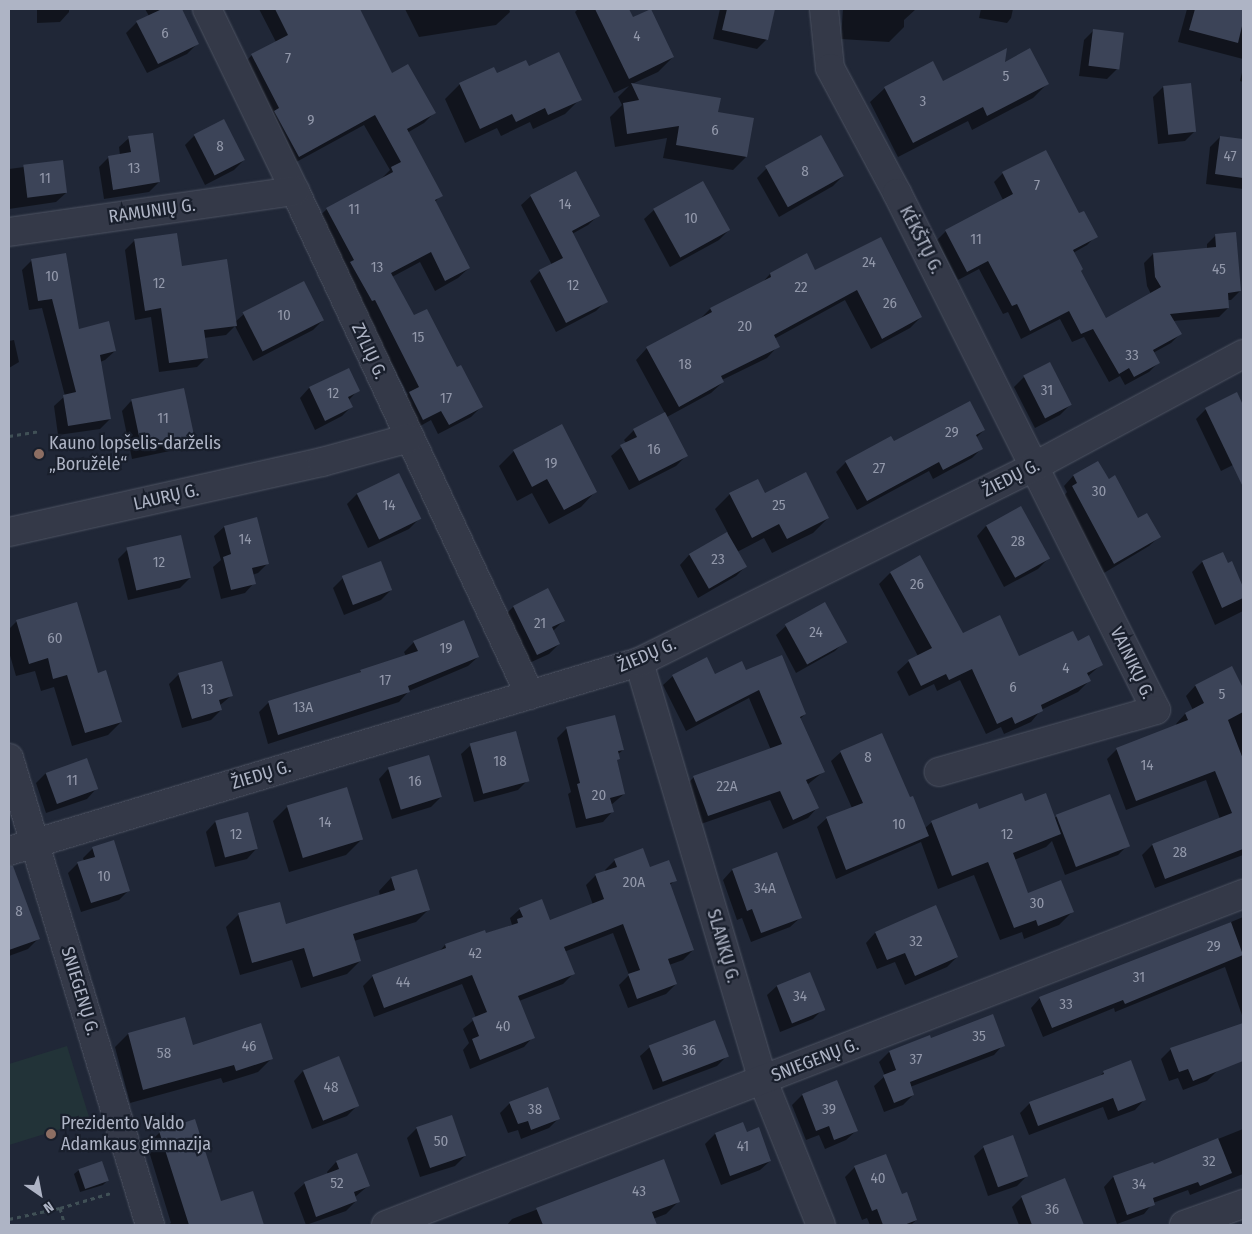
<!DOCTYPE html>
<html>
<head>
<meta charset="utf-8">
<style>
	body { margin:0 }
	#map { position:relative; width:1252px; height:1234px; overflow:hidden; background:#202737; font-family:"Fira Sans Condensed",sans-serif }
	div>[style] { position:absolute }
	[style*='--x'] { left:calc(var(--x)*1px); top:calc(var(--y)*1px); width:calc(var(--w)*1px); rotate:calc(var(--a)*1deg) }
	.green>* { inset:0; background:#223338 }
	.shadow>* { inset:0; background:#0007 }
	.building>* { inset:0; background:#3c4458; transform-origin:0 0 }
	.path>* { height:3px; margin-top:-1.5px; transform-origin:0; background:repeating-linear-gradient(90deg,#405056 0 4px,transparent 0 8px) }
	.roads { filter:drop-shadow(0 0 1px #4e5463) drop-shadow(0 0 1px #4e5463) }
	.minor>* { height:28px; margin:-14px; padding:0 14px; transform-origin:14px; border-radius:14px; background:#343948 }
	.dots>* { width:14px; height:14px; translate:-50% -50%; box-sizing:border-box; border:2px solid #191f2c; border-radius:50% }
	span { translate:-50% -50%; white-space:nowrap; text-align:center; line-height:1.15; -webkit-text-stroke:4.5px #191f2c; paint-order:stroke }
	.number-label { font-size:15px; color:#9298aa }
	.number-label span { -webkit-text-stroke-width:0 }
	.street-label { font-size:18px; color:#aeb4c5 }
	.poi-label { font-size:18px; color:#aeb4c5 }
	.left { translate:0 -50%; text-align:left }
	.frame { position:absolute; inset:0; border:10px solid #aeb4c5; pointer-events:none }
	.north { position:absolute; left:15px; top:1169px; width:50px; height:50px; -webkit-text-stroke:4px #191f2c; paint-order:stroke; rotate:147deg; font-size:14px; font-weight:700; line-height:20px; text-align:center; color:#aeb4c5 }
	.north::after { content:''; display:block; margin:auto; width:18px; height:22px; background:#aeb4c5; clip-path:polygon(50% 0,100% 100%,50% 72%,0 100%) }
</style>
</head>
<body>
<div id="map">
	<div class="green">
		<i style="clip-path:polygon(67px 1046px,90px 1120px,9px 1145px,9px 1064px)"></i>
	</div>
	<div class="shadow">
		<i style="clip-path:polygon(37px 9px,69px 9px,69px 12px,60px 22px,37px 23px)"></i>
		<i style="clip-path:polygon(145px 9px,180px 9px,197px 44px,187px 54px,147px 73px,126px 33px,137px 22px,149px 16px)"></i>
		<i style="clip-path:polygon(259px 9px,326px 9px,331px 19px,351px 9px,358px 9px,392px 75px,434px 113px,424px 123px,407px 133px,441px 195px,435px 202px,469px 268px,458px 278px,435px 291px,420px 262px,392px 277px,413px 317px,456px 369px,482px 406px,471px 417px,438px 434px,431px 420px,413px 430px,399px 404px,408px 395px,316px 219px,327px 209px,381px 179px,390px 170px,364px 125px,289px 166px,241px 66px,252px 55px,276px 42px)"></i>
		<i style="clip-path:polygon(405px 9px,509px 9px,510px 12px,496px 25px,419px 37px)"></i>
		<i style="clip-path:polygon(578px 9px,628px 9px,633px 19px,673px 57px,658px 72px,632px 84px,717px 113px,746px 157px,733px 170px,663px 158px,667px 138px,615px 147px,610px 117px,622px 105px,618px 97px,629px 86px,614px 93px,575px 12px)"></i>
		<i style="clip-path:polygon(720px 9px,774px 9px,767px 39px,757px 49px,713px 39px)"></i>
		<i style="clip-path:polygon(843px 9px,916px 9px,904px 20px,904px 27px,889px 42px,841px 39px)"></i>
		<i style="clip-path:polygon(981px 9px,1013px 9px,1011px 18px,1007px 23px,979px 18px)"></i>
		<i style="clip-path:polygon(1187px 9px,1243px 9px,1243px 59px,1178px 42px)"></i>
		<i style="clip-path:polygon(1094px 30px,1117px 69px,1107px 79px,1079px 76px,1084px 40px)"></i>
		<i style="clip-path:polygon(1003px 64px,1047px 84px,1033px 98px,972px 130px,968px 121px,898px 157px,870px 102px,885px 88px,943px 83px)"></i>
		<i style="clip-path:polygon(528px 68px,580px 99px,565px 114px,533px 129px,530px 122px,501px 136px,497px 128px,465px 143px,445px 99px,460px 84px)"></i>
		<i style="clip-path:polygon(1243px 68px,1243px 82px,1240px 81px)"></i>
		<i style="clip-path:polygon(1163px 87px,1195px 131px,1185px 141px,1158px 144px,1153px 97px)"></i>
		<i style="clip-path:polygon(195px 135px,244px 160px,234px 170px,205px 185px,185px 145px)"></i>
		<i style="clip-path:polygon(1220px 137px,1243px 140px,1243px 189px,1206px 184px,1210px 147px)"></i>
		<i style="clip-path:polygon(129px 138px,159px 182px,149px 192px,104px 199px,99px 167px,109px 157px,120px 155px,119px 147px)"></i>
		<i style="clip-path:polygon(1045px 151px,1078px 215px,1096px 236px,1087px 245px,1073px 253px,1080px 271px,1106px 320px,1151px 294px,1147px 286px,1144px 263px,1153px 254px,1207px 249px,1207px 244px,1216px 235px,1240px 291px,1231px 300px,1227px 300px,1228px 308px,1219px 317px,1173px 321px,1180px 334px,1171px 343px,1153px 353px,1158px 363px,1149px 372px,1125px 385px,1120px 376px,1109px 382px,1084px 337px,1072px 342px,1060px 319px,1021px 339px,1008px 312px,1003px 314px,979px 269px,958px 280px,937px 240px,946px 231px,1003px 200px,994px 182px,1003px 173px)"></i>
		<i style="clip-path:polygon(62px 162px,66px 193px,56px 202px,9px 209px,9px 169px)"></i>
		<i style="clip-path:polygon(767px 168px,843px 176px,833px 186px,779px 217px,757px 178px)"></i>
		<i style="clip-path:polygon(531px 196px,598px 216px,588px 225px,572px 234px,606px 301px,596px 311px,556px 332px,530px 281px,540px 271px,552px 265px,521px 205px)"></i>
		<i style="clip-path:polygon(654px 210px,729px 230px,719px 240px,670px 267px,644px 219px)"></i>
		<i style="clip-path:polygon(135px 240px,181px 267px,235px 322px,244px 314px,323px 320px,313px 330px,253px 361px,235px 326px,226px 335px,204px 338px,207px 357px,197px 367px,159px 372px,151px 317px,135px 320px,125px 250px)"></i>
		<i style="clip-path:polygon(32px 260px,78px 331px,115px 351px,105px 360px,100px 362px,110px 419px,100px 429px,58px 435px,54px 406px,65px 396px,42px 308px,29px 310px,22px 270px)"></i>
		<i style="clip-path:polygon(815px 271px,921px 317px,910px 328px,871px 349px,845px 300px,774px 339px,778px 346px,767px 358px,722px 380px,723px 382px,711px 393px,667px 417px,686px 456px,676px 466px,629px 490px,611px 456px,626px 443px,624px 440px,634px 430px,665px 413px,636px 360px,647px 348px,700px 319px,710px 309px,762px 283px,770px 274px)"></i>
		<i style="clip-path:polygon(14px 340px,19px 362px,9px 368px,9px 341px)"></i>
		<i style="clip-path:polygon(348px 369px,358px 390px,349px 400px,352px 406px,342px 416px,315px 430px,300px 398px,309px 388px)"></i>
		<i style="clip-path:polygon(1024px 377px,1070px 405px,1060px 415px,1035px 428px,1014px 387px)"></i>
		<i style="clip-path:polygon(1237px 394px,1243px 408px,1243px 460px,1221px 471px,1196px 419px,1206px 409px)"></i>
		<i style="clip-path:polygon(131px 401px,193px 438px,184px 448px,132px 459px,122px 411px)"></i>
		<i style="clip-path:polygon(984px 430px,976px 438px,982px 448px,972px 458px,933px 479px,929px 471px,857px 510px,836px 472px,846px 462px,891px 438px,894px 443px)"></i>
		<i style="clip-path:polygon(514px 451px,595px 492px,581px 507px,549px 524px,532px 493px,517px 501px,499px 466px)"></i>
		<i style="clip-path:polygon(1098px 463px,1137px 520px,1159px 537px,1149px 546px,1104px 573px,1063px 497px,1067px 492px,1064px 486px,1073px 476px)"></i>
		<i style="clip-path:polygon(398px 475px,419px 519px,409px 529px,368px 548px,347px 504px,357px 494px)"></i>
		<i style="clip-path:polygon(730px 494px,764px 495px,828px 518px,813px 533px,772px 553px,764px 538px,737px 552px,745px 567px,736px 576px,698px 598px,680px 565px,689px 555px,728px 533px,715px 509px)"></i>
		<i style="clip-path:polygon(986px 526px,1048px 559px,1038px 569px,1004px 587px,977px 536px)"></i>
		<i style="clip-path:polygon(224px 527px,268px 563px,258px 573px,252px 575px,254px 583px,245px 593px,221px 599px,213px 567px,221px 560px,214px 536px)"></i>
		<i style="clip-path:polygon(128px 549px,190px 578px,180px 588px,128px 600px,118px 559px)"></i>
		<i style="clip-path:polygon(1222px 553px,1227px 564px,1232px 563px,1243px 590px,1243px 611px,1215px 625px,1192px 572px,1202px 562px)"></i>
		<i style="clip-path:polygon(890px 573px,963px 635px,1019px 658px,1077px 643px,1102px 664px,1087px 677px,1089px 681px,1078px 692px,1041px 710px,1031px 722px,1004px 734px,1001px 727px,986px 734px,960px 680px,937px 691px,934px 684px,909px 696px,897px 672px,909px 661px,918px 656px,879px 584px)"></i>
		<i style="clip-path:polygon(343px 578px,391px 590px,381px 600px,344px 615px,333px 588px)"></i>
		<i style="clip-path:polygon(513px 607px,563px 621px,553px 631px,559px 644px,549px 654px,527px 664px,504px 616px)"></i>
		<i style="clip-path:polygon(17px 621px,97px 675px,121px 722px,108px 735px,72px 746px,54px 687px,41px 691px,35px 671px,16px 676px,9px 652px,9px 629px)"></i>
		<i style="clip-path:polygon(786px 626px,845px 641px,835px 651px,796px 673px,776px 635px)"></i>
		<i style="clip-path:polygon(414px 642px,478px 657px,468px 666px,409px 691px,399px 702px,268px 744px,259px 712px,269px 702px,358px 674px,361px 671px,406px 656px,404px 652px)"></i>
		<i style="clip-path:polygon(1231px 667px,1243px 691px,1243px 855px,1155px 888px,1142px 855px,1152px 845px,1220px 819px,1206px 780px,1126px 810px,1107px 759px,1117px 749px,1177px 726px,1176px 724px,1185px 714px,1193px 710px,1186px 696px,1195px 686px)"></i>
		<i style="clip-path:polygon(746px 672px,805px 714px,800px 719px,823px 772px,807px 785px,817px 808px,808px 818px,783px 829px,770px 800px,698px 825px,684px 787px,694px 777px,771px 750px,749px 698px,686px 731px,663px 685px,673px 676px,715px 676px)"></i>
		<i style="clip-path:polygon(179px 674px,231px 696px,219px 706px,221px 710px,211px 720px,182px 728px,169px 684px)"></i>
		<i style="clip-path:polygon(567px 728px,623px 750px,617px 755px,618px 759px,616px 761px,624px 794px,611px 805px,612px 812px,603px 822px,576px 828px,568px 794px,571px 792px,557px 738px)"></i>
		<i style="clip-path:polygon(471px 745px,528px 780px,518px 790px,474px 802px,461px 754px)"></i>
		<i style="clip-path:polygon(841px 752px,909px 799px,925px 828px,932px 822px,1024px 803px,1054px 818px,1109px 796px,1128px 845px,1118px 855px,1065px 875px,1052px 841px,1046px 847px,1014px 860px,1027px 895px,1072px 912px,1059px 925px,1024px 939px,1022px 932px,1000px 940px,974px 875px,938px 889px,921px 842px,836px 879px,817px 827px,827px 818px,852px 808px,831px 761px)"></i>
		<i style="clip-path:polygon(388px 769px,441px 797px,431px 807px,392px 819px,379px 779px)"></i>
		<i style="clip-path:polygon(46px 773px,96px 789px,87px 799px,46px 813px,36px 783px)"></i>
		<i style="clip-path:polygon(288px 806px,361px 840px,346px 855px,289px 872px,273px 821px)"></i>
		<i style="clip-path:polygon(215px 822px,256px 849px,247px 859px,215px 867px,206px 832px)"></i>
		<i style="clip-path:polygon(93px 848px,129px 890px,119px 900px,81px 912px,68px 873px,78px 863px,84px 861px,83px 858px)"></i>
		<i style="clip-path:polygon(615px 860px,649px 868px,675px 880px,669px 886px,693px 950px,683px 960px,669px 965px,676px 984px,666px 994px,628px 1008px,619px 985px,629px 975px,613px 933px,564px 952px,573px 974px,563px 984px,519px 1001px,533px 1037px,524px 1047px,470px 1069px,463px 1050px,469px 1043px,463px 1029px,476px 1018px,462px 984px,374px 1017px,363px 986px,373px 976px,438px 953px,445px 945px,484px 932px,485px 934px,512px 925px,510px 918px,520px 909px,549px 921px,593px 905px,586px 885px,596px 875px,606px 872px,605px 870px)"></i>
		<i style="clip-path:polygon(732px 870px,800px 918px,790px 927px,751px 942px,742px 918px,737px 920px,723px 880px)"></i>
		<i style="clip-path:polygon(417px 871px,429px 909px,416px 922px,354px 941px,360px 961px,347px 974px,301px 988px,292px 960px,240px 975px,226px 927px,239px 914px,285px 925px,380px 896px,379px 891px,391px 878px)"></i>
		<i style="clip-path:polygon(18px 882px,38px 939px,28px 949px,9px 956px,9px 885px)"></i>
		<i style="clip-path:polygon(935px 907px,957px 957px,947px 967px,905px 985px,895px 962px,877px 969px,866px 943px,875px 933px)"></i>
		<i style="clip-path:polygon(1243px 917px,1243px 1018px,1225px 967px,1115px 1012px,1114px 1008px,1043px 1037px,1031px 1008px,1040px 998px,1153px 955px)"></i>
		<i style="clip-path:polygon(777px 986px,823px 1009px,813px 1019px,780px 1032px,767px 995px)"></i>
		<i style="clip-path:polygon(185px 1018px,192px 1047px,271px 1059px,258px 1072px,223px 1083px,221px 1078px,130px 1103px,115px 1047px,128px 1034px)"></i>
		<i style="clip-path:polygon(929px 1037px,931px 1040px,1003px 1045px,994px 1055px,910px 1087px,913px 1095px,903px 1105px,884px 1112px,874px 1086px,885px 1076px,879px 1062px,889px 1052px)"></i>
		<i style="clip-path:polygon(650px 1047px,727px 1056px,717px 1066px,653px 1090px,640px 1056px)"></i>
		<i style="clip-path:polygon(1171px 1049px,1217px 1071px,1207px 1081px,1183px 1090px,1178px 1078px,1169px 1081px,1161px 1059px)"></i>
		<i style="clip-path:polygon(338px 1057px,357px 1106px,347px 1116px,312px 1129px,294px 1081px,303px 1071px)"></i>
		<i style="clip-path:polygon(1104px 1072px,1144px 1100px,1135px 1110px,1108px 1120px,1103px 1107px,1029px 1135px,1020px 1113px,1030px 1103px,1099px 1077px)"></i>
		<i style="clip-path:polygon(802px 1095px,856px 1131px,846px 1140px,825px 1149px,819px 1135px,806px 1140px,792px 1105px)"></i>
		<i style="clip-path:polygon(510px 1103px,559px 1118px,549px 1128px,521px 1139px,518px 1130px,508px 1133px,500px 1113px)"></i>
		<i style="clip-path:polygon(743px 1124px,746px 1134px,770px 1161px,760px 1170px,721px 1185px,705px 1144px,715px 1134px)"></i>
		<i style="clip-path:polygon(417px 1128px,465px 1156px,455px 1166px,420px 1177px,407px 1138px)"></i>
		<i style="clip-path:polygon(1243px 1129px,1243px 1174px,1190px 1195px,1188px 1190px,1153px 1203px,1144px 1214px,1117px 1224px,1104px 1187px,1113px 1177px,1152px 1163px,1153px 1165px)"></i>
		<i style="clip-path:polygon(160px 1132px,220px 1202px,252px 1192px,262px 1225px,168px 1225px,171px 1223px,147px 1145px)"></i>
		<i style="clip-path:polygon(984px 1147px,1027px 1176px,1017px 1186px,988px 1196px,974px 1156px)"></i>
		<i style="clip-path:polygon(664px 1161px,678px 1202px,666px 1214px,653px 1219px,654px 1222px,651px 1225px,507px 1225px,512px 1219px)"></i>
		<i style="clip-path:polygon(336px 1162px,368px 1186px,355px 1197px,356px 1201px,346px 1211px,306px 1225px,294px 1193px,304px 1184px,328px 1175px,327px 1172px)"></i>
		<i style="clip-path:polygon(855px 1167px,901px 1195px,916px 1220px,911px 1225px,870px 1225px,867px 1218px,862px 1220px,845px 1177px)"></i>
		<i style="clip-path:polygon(79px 1170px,107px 1181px,103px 1185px,80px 1192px,74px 1174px)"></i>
		<i style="clip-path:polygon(1064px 1180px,1082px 1225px,1019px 1225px,1012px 1207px,1022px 1197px)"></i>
	</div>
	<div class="building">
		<i style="clip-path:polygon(162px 9px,182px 9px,199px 44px,158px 64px,136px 21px)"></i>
		<i style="clip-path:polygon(275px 9px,360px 9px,392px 73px,408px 64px,436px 113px,407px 129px,443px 196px,435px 200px,470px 268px,445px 281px,431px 252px,391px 273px,414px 315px,427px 309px,457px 367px,461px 365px,483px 407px,449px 425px,441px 411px,423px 420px,409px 392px,419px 387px,375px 300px,372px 301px,350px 262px,354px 260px,326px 208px,393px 172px,391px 167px,401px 162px,375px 115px,299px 157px,274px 111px,279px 108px,251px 54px,288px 35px)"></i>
		<i style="clip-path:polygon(595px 9px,629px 9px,633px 17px,651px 9px,674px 57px,629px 79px)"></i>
		<i style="clip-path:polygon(727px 9px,775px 9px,768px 40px,722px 30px)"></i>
		<i style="clip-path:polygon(1195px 9px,1243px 9px,1243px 22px,1238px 43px,1189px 30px)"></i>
		<i style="left:1093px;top:29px;width:31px;height:37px;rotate:7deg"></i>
		<i style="clip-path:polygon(1007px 48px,1005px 62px,1030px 48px,1049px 84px,987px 116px,983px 107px,913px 143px,884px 87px,933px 61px,943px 81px)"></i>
		<i style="clip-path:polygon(559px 52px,582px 100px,548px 115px,545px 108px,516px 122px,512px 114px,480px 129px,459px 83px,494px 67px,497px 73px,526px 60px,529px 66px)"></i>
		<i style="clip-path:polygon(631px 83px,721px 98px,718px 112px,754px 118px,747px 157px,676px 145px,679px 126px,627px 134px,623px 103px,639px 100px)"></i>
		<i style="left:1191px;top:83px;width:49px;height:28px;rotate:84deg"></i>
		<i style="left:224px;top:119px;width:46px;height:34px;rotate:63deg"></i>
		<i style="clip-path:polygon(153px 133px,160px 182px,113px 190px,108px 156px,131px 152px,128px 136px)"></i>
		<i style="left:821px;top:135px;width:47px;height:64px;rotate:61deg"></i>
		<i style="clip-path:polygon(1220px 136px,1243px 139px,1243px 178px,1215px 174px)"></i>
		<i style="clip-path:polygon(1046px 150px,1079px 213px,1084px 211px,1098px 237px,1073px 250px,1083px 269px,1081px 271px,1106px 318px,1161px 287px,1155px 277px,1153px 253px,1216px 247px,1215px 234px,1236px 232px,1241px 291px,1228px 293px,1229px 308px,1170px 314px,1182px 334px,1153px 350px,1160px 363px,1134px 377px,1129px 368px,1119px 374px,1093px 329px,1081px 334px,1069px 311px,1030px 331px,1017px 304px,1012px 306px,988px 261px,967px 272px,945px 230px,1013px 194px,1002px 172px)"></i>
		<i style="left:63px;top:160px;width:33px;height:40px;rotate:83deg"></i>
		<i style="clip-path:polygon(576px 171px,600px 216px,572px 231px,608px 302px,566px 323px,539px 270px,563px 258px,530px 195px)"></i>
		<i style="left:703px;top:181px;width:56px;height:57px;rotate:61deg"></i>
		<i style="clip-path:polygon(177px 233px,182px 266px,227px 259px,237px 326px,204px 330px,208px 358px,169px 363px,161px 308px,145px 311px,134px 239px)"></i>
		<i style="clip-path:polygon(881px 237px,922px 317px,882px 339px,857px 290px,774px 335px,780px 347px,721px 376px,724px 382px,679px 407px,646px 347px,712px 312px,710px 308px,771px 277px,770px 273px,807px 253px,815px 270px)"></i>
		<i style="clip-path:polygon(66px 253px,79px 329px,109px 321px,116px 351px,100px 355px,111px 419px,68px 426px,63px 395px,76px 392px,52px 299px,38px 301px,31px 259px)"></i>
		<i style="left:304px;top:281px;width:44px;height:69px;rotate:63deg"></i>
		<i style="left:1050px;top:362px;width:48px;height:30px;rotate:63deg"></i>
		<i style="clip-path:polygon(349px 368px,360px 391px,348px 397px,353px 407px,325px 421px,309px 387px)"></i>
		<i style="left:184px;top:388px;width:51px;height:54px;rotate:78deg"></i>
		<i style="clip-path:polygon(1237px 392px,1243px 405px,1243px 487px,1205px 408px)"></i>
		<i style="clip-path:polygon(970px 401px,985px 430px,976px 435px,983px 449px,943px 470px,939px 462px,867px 501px,845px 461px,891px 436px,894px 441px)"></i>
		<i style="clip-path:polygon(665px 412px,688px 456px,639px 481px,620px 445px,637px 437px,633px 429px)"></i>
		<i style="clip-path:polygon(562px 424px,597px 492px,564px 510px,547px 479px,532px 487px,513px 450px)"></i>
		<i style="clip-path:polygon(1098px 461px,1109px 479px,1115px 475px,1138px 518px,1147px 513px,1161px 537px,1114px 564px,1072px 486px,1077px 483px,1073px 475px)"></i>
		<i style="clip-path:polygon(806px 472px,829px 518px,787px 539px,779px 524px,752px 538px,729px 493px,758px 479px,765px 493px)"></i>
		<i style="left:399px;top:473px;width:51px;height:47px;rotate:64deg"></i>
		<i style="left:1021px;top:506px;width:60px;height:40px;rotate:61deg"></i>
		<i style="clip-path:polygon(257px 517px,269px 564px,252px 568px,256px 584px,231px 590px,223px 557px,231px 554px,224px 526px)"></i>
		<i style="left:727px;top:532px;width:40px;height:44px;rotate:60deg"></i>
		<i style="left:181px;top:535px;width:44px;height:56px;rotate:77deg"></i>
		<i style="clip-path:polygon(1223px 552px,1228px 563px,1232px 561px,1243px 587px,1243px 598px,1222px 608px,1202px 561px)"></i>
		<i style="clip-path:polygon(920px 555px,963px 633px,1000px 615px,1019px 656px,1073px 631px,1078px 641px,1089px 635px,1103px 665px,1087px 673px,1091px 681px,1041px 705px,1043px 711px,1015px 724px,1012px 717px,997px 724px,972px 669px,949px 680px,946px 674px,921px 686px,908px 660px,932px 648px,890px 572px)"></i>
		<i style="left:381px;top:561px;width:31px;height:42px;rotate:69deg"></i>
		<i style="clip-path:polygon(548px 588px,565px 621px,552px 627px,560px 644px,537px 655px,513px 606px)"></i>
		<i style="clip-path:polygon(77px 602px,98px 673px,106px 670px,122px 722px,85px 733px,67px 675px,53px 679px,48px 658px,29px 664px,16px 620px)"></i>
		<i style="left:825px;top:602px;width:46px;height:46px;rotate:61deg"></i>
		<i style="clip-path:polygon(464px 620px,479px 657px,408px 686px,410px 692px,278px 735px,268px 701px,361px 672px,360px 670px,418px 651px,413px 641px)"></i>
		<i style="clip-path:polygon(782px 655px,806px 714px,800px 717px,825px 772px,806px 780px,819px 808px,793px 820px,780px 791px,708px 816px,693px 776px,782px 744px,759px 690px,696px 722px,672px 675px,707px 657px,715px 674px,742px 661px,746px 670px)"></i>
		<i style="clip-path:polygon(222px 661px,233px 696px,219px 700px,222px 710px,192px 719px,178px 673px)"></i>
		<i style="clip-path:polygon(1232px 666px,1243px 688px,1243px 712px,1228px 720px,1243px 759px,1243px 849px,1165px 879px,1152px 844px,1232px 813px,1215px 771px,1136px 801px,1116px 748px,1188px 720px,1185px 713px,1204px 703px,1195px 685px)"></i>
		<i style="clip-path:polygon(615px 715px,624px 750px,618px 751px,620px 759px,617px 760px,625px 794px,610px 798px,614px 812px,586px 819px,577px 784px,580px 783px,566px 727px)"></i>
		<i style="left:516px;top:731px;width:52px;height:48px;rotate:75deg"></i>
		<i style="clip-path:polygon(882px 733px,910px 797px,913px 796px,929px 836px,846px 870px,826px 817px,863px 803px,840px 751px)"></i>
		<i style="left:429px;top:755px;width:44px;height:43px;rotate:73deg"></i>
		<i style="left:87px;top:758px;width:33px;height:44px;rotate:70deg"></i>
		<i style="left:347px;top:787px;width:55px;height:63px;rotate:73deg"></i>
		<i style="clip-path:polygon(1022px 793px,1025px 801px,1046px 793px,1061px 834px,1013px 853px,1028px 893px,1061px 880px,1074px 912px,1038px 926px,1036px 920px,1014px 928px,988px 862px,952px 876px,931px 821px,977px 803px,979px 809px)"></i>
		<i style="left:1110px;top:794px;width:56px;height:58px;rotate:69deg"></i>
		<i style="left:248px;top:812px;width:38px;height:34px;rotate:75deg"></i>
		<i style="clip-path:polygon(114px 840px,130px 891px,91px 903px,77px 862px,95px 857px,92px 847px)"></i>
		<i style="clip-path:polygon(643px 848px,650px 867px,669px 860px,677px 881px,670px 883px,694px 950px,668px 959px,677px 984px,637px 999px,628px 974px,640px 970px,623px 924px,564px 947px,575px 974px,518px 996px,535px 1038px,480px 1060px,472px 1039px,479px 1036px,472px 1018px,487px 1012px,472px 975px,384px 1008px,372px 975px,446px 948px,445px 944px,485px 930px,486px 933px,518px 923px,517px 919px,523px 917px,519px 908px,542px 899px,550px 920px,604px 899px,595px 874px,617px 867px,614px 859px)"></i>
		<i style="clip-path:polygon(777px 852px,802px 918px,761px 933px,752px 909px,747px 911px,732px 869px)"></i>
		<i style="clip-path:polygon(9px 866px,13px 866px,40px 939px,9px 950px)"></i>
		<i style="clip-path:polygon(417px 869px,430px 910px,353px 934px,361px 961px,313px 977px,304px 948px,252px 963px,238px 913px,280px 902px,286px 924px,395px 890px,391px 877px)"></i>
		<i style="clip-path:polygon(936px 905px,958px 957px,915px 976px,905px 953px,887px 960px,875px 932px)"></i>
		<i style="clip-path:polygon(1231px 922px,1243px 955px,1125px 1004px,1123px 1000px,1052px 1028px,1039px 997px)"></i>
		<i style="left:810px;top:972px;width:41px;height:36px;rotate:68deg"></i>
		<i style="clip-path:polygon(993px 1014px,1005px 1046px,910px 1082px,914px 1095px,894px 1103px,883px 1075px,896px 1070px,889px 1051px,930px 1035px,931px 1038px)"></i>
		<i style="clip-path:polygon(185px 1017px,193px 1045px,261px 1023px,273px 1059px,236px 1071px,234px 1065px,143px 1090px,128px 1033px)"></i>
		<i style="left:715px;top:1020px;width:39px;height:71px;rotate:69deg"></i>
		<i style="clip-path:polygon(1243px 1023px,1243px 1061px,1193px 1081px,1188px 1069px,1179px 1072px,1170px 1048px)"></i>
		<i style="left:339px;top:1056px;width:54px;height:39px;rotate:68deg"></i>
		<i style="clip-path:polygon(1131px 1060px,1146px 1100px,1118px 1111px,1113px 1098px,1038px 1126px,1029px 1102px,1104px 1074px,1103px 1071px)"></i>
		<i style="clip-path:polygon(837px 1080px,858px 1131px,834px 1140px,829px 1126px,816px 1131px,802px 1094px)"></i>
		<i style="clip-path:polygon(548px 1087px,560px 1119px,531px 1130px,528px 1121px,518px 1124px,509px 1102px)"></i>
		<i style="left:452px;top:1115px;width:43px;height:38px;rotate:71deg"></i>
		<i style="clip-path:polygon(195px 1119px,221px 1201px,253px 1191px,264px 1225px,189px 1225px,159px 1131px)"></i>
		<i style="clip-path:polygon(743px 1122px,747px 1132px,759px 1127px,771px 1161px,730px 1176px,715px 1133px)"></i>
		<i style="left:1013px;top:1135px;width:44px;height:32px;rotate:70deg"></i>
		<i style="clip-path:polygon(1218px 1138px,1232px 1173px,1200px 1186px,1198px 1182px,1153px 1198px,1155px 1205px,1127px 1215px,1113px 1176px,1153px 1162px,1154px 1164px)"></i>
		<i style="clip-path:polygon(357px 1153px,370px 1186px,354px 1192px,357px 1201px,316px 1217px,304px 1182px,339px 1169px,336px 1161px)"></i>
		<i style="clip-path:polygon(886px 1154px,902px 1194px,907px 1192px,917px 1220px,904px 1225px,883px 1225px,877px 1209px,872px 1211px,854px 1166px)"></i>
		<i style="clip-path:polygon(664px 1159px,680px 1202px,652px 1212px,657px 1225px,543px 1225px,536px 1208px)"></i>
		<i style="left:102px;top:1161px;width:21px;height:25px;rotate:71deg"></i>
		<i style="clip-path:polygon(1065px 1178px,1084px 1225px,1032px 1225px,1021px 1196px)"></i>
	</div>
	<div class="path">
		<i style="--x:9;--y:436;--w:30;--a:-9"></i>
		<i style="--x:60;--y:1208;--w:18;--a:74"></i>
		<i style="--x:9;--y:1219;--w:52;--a:-12.2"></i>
		<i style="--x:60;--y:1208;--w:53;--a:-16.4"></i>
	</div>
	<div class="roads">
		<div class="minor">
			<i style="--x:207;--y:9;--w:202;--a:64.2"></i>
			<i style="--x:295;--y:191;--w:556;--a:65"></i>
			<i style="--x:824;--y:9;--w:59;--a:84.2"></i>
			<i style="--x:830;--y:68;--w:142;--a:61.8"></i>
			<i style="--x:897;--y:193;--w:578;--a:63.39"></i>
			<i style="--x:1156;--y:710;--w:226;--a:164.1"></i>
			<i style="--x:9;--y:232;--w:289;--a:-8.2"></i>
			<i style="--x:9;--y:532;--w:321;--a:-12.6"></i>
			<i style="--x:322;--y:462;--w:90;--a:-15.4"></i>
			<i style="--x:639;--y:662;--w:437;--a:73.5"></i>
			<i style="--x:763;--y:1081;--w:155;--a:68.1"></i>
			<i style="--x:9;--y:758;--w:488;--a:73.2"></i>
			<i style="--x:9;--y:851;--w:658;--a:-16.7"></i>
			<i style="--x:639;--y:662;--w:442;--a:-26.3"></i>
			<i style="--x:1035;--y:466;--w:236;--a:-28.3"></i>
			<i style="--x:386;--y:1225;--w:919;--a:-21.12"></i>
			<i style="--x:1184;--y:1225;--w:63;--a:-19.6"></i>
		</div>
	</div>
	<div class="dots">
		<i style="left:39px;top:454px;background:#8d6e63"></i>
		<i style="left:51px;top:1134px;background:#8d6e63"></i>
	</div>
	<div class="number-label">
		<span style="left:165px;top:34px">6</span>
		<span style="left:637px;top:37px">4</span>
		<span style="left:288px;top:59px">7</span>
		<span style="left:1006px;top:77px">5</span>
		<span style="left:923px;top:102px">3</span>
		<span style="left:311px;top:121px">9</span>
		<span style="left:715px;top:131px">6</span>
		<span style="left:220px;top:147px">8</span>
		<span style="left:1230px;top:157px">47</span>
		<span style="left:134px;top:169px">13</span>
		<span style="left:805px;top:172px">8</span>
		<span style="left:45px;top:179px">11</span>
		<span style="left:1037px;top:186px">7</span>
		<span style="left:565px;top:205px">14</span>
		<span style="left:354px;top:210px">11</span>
		<span style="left:691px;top:219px">10</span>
		<span style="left:976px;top:240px">11</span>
		<span style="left:869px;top:263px">24</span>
		<span style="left:377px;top:268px">13</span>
		<span style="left:1219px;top:270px">45</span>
		<span style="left:52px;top:277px">10</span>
		<span style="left:159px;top:284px">12</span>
		<span style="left:573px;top:286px">12</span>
		<span style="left:801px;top:288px">22</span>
		<span style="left:890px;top:304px">26</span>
		<span style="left:284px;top:316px">10</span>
		<span style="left:745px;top:327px">20</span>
		<span style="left:418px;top:338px">15</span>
		<span style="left:1132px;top:356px">33</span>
		<span style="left:685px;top:365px">18</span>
		<span style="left:1047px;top:391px">31</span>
		<span style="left:333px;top:394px">12</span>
		<span style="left:446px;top:399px">17</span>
		<span style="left:163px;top:419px">11</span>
		<span style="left:952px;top:433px">29</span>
		<span style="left:654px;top:450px">16</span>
		<span style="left:551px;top:464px">19</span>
		<span style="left:879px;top:469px">27</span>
		<span style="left:1099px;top:492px">30</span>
		<span style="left:389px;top:506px">14</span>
		<span style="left:779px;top:506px">25</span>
		<span style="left:245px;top:540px">14</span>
		<span style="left:1018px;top:542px">28</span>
		<span style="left:718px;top:560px">23</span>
		<span style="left:159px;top:563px">12</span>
		<span style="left:917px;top:585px">26</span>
		<span style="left:540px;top:624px">21</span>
		<span style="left:816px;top:633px">24</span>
		<span style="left:55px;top:639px">60</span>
		<span style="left:446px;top:649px">19</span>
		<span style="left:1066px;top:669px">4</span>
		<span style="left:385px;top:681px">17</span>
		<span style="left:1013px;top:688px">6</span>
		<span style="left:207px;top:690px">13</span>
		<span style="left:1222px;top:695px">5</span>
		<span style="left:303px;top:708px">13A</span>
		<span style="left:868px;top:758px">8</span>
		<span style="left:500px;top:762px">18</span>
		<span style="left:1147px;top:766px">14</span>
		<span style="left:72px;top:781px">11</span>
		<span style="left:415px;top:782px">16</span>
		<span style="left:727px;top:787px">22A</span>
		<span style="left:599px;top:796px">20</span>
		<span style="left:325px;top:823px">14</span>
		<span style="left:899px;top:825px">10</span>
		<span style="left:236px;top:835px">12</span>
		<span style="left:1007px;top:835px">12</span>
		<span style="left:1180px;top:853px">28</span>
		<span style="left:104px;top:877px">10</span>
		<span style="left:634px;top:883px">20A</span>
		<span style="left:765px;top:889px">34A</span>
		<span style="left:1037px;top:904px">30</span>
		<span style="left:19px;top:912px">8</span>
		<span style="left:916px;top:942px">32</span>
		<span style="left:1214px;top:947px">29</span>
		<span style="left:475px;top:954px">42</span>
		<span style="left:1139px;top:978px">31</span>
		<span style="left:403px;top:983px">44</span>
		<span style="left:800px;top:997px">34</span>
		<span style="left:1066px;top:1005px">33</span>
		<span style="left:503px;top:1027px">40</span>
		<span style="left:979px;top:1037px">35</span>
		<span style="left:249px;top:1047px">46</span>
		<span style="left:689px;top:1051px">36</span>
		<span style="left:164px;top:1054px">58</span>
		<span style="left:916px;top:1060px">37</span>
		<span style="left:331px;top:1088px">48</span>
		<span style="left:535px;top:1110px">38</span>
		<span style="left:829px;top:1110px">39</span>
		<span style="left:441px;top:1142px">50</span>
		<span style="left:743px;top:1147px">41</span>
		<span style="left:1209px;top:1162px">32</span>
		<span style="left:878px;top:1179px">40</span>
		<span style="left:337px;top:1184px">52</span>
		<span style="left:1139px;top:1185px">34</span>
		<span style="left:639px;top:1192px">43</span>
		<span style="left:1052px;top:1210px">36</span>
	</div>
	<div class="street-label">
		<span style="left:152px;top:211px;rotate:-8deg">RAMUNIŲ G.</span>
		<span style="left:921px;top:240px;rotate:63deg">KĖKŠTŲ G.</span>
		<span style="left:369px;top:351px;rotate:65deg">ZYLIŲ G.</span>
		<span style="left:1011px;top:478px;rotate:-27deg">ŽIEDŲ G.</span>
		<span style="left:166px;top:497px;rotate:-13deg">LAURŲ G.</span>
		<span style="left:647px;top:655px;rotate:-23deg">ŽIEDŲ G.</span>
		<span style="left:1132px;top:663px;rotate:64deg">VAINIKŲ G.</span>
		<span style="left:261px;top:775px;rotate:-17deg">ŽIEDŲ G.</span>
		<span style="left:723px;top:946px;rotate:74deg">SLANKŲ G.</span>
		<span style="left:80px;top:991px;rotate:73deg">SNIEGENŲ G.</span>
		<span style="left:815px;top:1060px;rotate:-21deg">SNIEGENŲ G.</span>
	</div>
	<div class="poi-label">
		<span class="left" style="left:49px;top:454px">Kauno lopšelis-darželis<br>„Boružėlė“</span>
		<span class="left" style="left:61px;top:1134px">Prezidento Valdo<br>Adamkaus gimnazija</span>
	</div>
	<div class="frame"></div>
	<div class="north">N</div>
</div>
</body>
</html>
